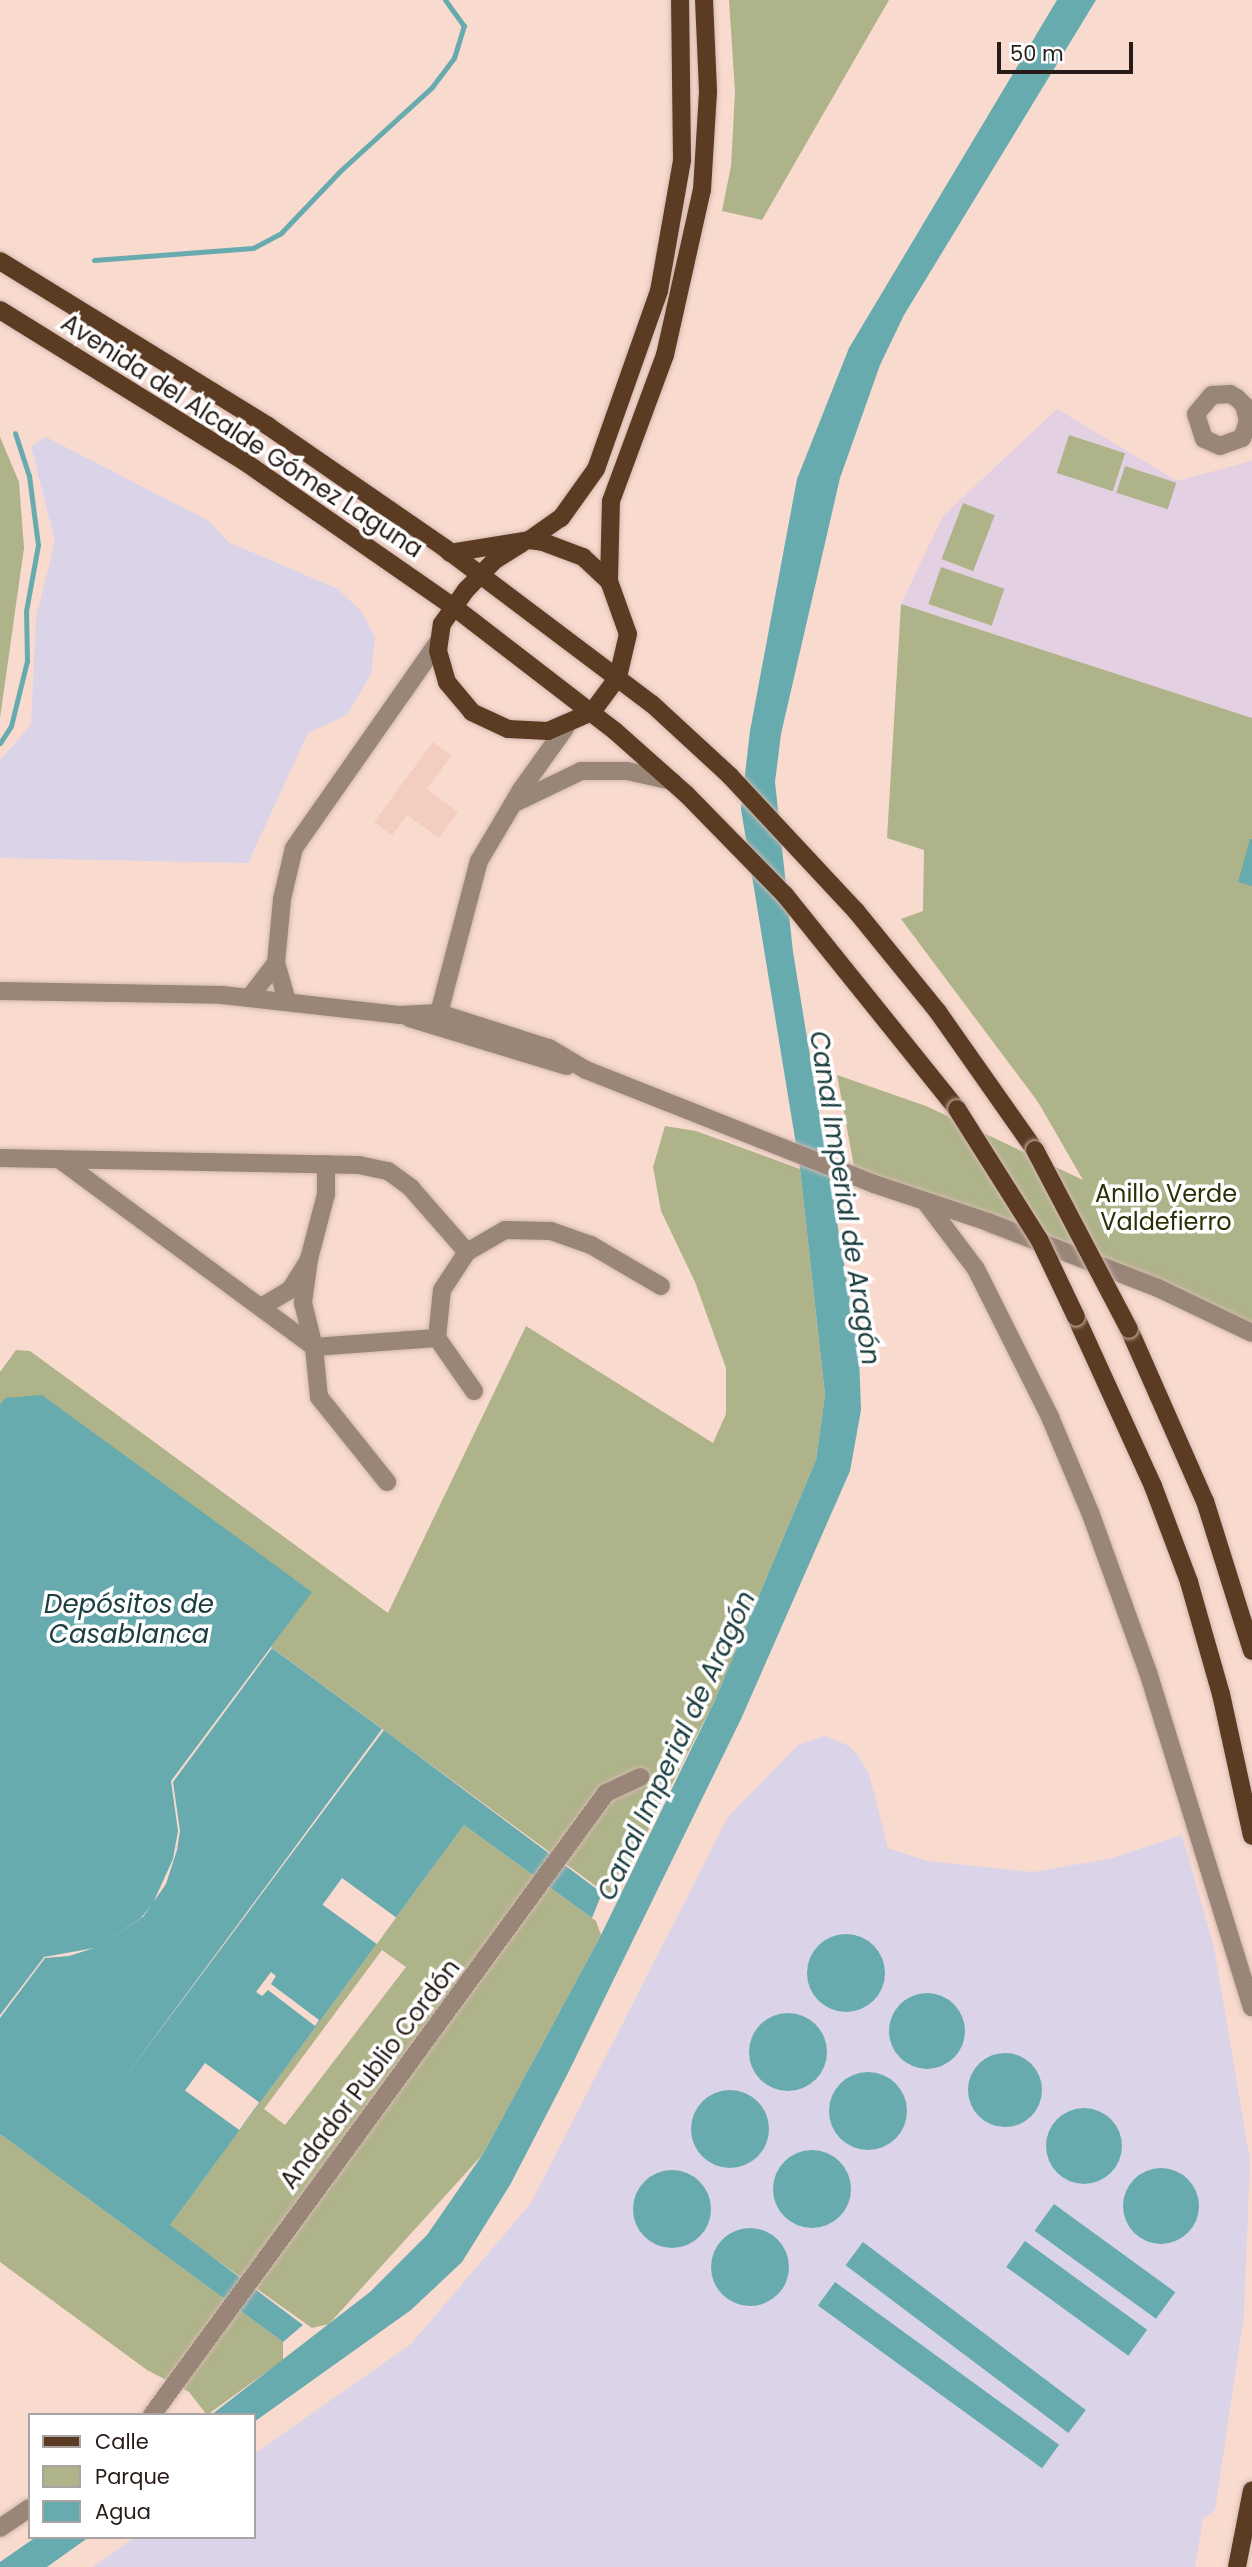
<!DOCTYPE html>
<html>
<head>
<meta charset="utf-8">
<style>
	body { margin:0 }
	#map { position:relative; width:1252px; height:2567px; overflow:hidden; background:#f8dacf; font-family:Poppins,sans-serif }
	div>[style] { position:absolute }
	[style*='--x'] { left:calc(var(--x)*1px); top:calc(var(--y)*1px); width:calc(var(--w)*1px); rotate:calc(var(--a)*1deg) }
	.built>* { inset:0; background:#f3cdbf }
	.industrial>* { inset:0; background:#dbd4e9 }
	.education>* { inset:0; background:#e3d1e3 }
	.green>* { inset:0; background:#afb389; transform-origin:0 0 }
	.water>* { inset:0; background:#68abaf; transform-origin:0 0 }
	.round { border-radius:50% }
	.pier>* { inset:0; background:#f8dacf; transform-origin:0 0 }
	.stream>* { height:5px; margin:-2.5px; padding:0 2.5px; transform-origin:2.5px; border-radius:2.5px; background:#68abaf }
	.roads { filter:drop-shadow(0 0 2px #d2b8ae) drop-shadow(0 0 2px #d2b8ae) }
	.minor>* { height:18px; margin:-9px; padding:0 9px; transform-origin:9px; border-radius:9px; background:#998678 }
	.major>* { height:18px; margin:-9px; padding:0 9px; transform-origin:9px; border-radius:9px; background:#5b3c23 }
	.bridges { filter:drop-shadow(0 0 2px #d2b8ae) drop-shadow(0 0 2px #d2b8ae) }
	.major-bridge>* { height:18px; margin:-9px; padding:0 9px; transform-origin:9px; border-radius:9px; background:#5b3c23 }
	span { translate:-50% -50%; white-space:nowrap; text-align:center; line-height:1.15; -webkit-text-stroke:7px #fff; paint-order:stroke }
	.street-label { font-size:24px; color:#271c18 }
	.park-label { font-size:24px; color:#2d2f06 }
	.water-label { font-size:26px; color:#1b3d3f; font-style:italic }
	.legend { position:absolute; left:28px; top:2413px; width:228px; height:126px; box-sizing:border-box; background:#fff; border:2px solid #a9a4a3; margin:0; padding:9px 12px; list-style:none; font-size:21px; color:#271c18 }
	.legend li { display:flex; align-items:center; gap:14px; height:35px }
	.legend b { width:35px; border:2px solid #a9a4a3 }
	.scale { position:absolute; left:997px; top:42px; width:136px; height:32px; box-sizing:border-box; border:4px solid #271c18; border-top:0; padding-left:9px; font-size:21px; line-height:24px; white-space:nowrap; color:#271c18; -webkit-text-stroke:5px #fff; paint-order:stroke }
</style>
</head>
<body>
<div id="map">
	<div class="built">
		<i style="clip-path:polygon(433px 742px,451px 756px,427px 789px,458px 812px,439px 838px,407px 815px,392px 835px,374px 822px)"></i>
	</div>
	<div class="industrial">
		<i style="clip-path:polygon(46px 437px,209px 521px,228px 542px,338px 589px,362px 612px,375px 637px,371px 674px,347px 715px,308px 733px,248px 863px,0 858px,0 760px,31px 725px,36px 617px,55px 542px,31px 446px)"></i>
		<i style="clip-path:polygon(825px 1736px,849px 1746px,859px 1757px,869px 1774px,888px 1848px,927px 1861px,1033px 1872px,1109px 1859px,1182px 1835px,1214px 1947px,1250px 2160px,1244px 2315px,1215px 2510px,1203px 2519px,1195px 2567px,93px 2567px,135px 2537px,254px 2537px,254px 2454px,411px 2344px,531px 2203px,728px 1817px,798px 1745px)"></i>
	</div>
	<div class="education">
		<i style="clip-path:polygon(1057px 409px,1177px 481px,1252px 461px,1252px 718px,901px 604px,943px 516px)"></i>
	</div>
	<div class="green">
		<i style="clip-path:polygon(729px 0,889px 0,762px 220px,722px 211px,731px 166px,735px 92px)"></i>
		<i style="left:1069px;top:435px;width:59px;height:40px;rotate:18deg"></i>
		<i style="clip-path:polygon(0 437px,19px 482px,24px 548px,0 718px)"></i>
		<i style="left:1125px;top:466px;width:54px;height:28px;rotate:18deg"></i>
		<i style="left:963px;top:503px;width:34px;height:60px;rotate:21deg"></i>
		<i style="left:941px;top:567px;width:67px;height:39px;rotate:19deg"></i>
		<i style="clip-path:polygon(901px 604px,1252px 718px,1252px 1334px,985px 1232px,988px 1222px,856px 1177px,837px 1075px,926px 1106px,1083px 1180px,1038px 1102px,901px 919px,923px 911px,924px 850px,887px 838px)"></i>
		<i style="clip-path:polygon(665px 1126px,696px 1131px,800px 1169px,825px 1395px,816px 1460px,715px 1700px,618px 1889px,608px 1895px,271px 1647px,311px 1592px,5px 1398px,0 1404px,0 1372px,16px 1350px,30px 1351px,388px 1613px,526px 1326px,713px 1443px,726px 1414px,726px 1368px,695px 1282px,661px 1211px,653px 1167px)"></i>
		<i style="clip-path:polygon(evenodd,464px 1825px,596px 1921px,601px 1935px,483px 2154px,329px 2324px,312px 2328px,169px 2226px,464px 1825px,382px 1950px,406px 1967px,285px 2125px,264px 2109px,382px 1950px)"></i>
		<i style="clip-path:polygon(0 2134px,283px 2342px,283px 2360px,207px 2415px,189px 2392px,147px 2370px,0 2262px)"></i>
	</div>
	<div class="water">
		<i style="clip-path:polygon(1057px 0,1096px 0,904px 315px,880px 365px,840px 478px,781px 734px,775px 782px,793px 952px,859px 1356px,861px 1410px,850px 1471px,741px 1719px,568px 2073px,510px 2185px,462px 2262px,411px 2310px,254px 2422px,254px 2415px,211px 2415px,370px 2292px,427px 2235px,483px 2154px,601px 1935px,715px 1700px,816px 1460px,825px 1395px,800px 1169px,741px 809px,750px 731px,797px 479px,849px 348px)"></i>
		<i style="clip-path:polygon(1250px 839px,1252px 839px,1252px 886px,1238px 882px)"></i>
		<i style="clip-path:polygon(42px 1395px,312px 1592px,171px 1781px,178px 1831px,173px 1859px,153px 1903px,141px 1918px,98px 1947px,143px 1917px,166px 1884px,177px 1850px,180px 1831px,173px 1782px,272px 1648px,382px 1729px,117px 2088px,384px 1730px,602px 1893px,592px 1918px,464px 1825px,170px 2225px,303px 2325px,283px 2342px,0 2134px,0 2018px,45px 1958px,69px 1956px,94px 1948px,44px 1957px,0 2015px,0 1404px,5px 1398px)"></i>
		<i class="round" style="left:807px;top:1934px;width:78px;height:78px"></i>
		<i class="round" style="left:889px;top:1993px;width:76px;height:76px"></i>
		<i class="round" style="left:749px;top:2013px;width:78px;height:78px"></i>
		<i class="round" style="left:968px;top:2053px;width:74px;height:74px"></i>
		<i class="round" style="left:829px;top:2072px;width:78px;height:78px"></i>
		<i class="round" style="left:691px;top:2090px;width:78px;height:78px"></i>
		<i class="round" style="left:1046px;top:2108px;width:76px;height:76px"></i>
		<i class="round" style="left:773px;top:2150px;width:78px;height:78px"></i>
		<i class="round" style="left:1123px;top:2168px;width:76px;height:76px"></i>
		<i class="round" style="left:633px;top:2170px;width:78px;height:78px"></i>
		<i style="left:1054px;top:2204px;width:150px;height:33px;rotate:36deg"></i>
		<i class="round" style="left:711px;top:2228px;width:78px;height:78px"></i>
		<i style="left:1025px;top:2241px;width:151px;height:32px;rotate:36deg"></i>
		<i style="left:863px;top:2242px;width:279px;height:29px;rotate:37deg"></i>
		<i style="left:835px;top:2282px;width:277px;height:29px;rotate:36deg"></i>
		<i style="clip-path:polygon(36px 2537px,89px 2537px,47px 2567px,0 2567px,0 2562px)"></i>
	</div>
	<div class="pier">
		<i style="left:342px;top:1878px;width:67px;height:33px;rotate:36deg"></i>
		<i style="clip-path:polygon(271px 1972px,276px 1976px,271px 1984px,319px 2020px,315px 2026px,268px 1990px,262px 1996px,256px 1992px)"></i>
		<i style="left:205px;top:2063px;width:67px;height:34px;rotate:36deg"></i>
	</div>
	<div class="stream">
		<i style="--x:94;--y:260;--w:159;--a:-4.3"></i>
		<i style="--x:253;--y:248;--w:32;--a:-28"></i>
		<i style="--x:281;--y:233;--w:84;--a:-46.4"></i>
		<i style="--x:339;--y:172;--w:126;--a:-42.4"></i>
		<i style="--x:432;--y:87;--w:36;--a:-53"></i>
		<i style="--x:454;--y:58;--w:34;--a:-73"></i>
		<i style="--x:464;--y:26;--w:32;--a:-126"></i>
		<i style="--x:0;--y:743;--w:20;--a:-57"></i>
		<i style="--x:11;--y:726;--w:67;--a:-76.2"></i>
		<i style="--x:27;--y:661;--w:50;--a:-91.1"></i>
		<i style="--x:26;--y:611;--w:67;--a:-79.7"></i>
		<i style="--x:38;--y:545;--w:70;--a:-97.4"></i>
		<i style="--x:29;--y:476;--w:45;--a:-108"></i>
	</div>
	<div class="roads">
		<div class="minor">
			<i style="--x:1244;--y:405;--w:16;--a:76"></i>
			<i style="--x:1248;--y:421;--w:18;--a:109"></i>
			<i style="--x:1242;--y:438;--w:23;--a:160"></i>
			<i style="--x:1220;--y:446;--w:17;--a:-156"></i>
			<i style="--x:1204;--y:439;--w:26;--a:-108"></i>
			<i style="--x:1196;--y:414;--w:25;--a:-50"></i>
			<i style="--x:1212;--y:395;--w:18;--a:-3"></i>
			<i style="--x:1230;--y:394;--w:8;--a:30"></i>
			<i style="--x:1237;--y:398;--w:21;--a:45"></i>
			<i style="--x:517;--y:802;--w:71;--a:-25.8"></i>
			<i style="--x:581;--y:771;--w:46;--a:0"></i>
			<i style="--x:627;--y:771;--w:46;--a:12.5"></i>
			<i style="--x:0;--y:991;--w:222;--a:1"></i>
			<i style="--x:222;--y:995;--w:178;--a:6.4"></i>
			<i style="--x:399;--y:1015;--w:40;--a:-2.9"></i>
			<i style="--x:439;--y:1013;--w:115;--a:17.7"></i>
			<i style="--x:549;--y:1048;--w:43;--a:30.7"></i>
			<i style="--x:586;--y:1070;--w:310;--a:21.6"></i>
			<i style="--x:874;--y:1184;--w:120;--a:18.4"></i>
			<i style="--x:988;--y:1222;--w:182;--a:21.2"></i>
			<i style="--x:1158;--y:1288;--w:104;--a:25.6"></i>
			<i style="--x:250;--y:997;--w:43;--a:-52.6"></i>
			<i style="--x:287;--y:1001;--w:40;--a:-106"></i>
			<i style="--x:276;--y:963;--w:64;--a:-84.6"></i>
			<i style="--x:282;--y:899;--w:52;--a:-76.8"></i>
			<i style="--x:294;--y:848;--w:251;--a:-55"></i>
			<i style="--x:439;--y:1013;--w:157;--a:-75.3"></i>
			<i style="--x:479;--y:861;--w:82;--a:-59.4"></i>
			<i style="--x:521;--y:790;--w:77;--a:-54.5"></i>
			<i style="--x:409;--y:1018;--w:165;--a:16.9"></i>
			<i style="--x:0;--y:1158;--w:359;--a:1.1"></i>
			<i style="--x:359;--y:1165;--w:30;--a:12"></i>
			<i style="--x:388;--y:1171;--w:29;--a:36"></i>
			<i style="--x:411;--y:1188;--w:85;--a:48.8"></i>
			<i style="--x:59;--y:1159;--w:317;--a:36.4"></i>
			<i style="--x:314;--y:1347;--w:123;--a:-4.2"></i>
			<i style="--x:927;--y:1204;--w:81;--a:53"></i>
			<i style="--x:976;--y:1269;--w:165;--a:63.4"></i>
			<i style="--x:1050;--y:1417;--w:103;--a:67.2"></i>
			<i style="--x:1090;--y:1512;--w:170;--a:70.1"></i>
			<i style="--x:1148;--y:1672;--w:351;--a:72.8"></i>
			<i style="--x:309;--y:1259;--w:44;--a:97.8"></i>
			<i style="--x:303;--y:1303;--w:45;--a:76"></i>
			<i style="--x:314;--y:1347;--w:50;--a:84.3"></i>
			<i style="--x:319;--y:1397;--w:109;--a:51.3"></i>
			<i style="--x:263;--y:1306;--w:31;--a:-31"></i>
			<i style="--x:290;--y:1290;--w:36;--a:-58"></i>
			<i style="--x:309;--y:1259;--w:67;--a:-75.3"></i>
			<i style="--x:326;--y:1194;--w:30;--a:-90"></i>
			<i style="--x:474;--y:1391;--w:65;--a:-124.9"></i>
			<i style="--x:437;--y:1338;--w:48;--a:-84.1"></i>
			<i style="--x:442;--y:1290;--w:45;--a:-56.7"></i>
			<i style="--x:467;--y:1252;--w:44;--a:-30.1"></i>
			<i style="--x:505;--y:1230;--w:46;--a:1.2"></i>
			<i style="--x:551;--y:1231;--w:42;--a:19.3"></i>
			<i style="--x:591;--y:1245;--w:81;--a:30.4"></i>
			<i style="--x:152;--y:2415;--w:770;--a:-53.87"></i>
			<i style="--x:606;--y:1793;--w:38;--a:-25"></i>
			<i style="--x:0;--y:2528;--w:36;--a:-34"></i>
		</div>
		<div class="major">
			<i style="--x:0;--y:261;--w:315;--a:31.6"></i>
			<i style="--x:268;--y:426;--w:216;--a:34.6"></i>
			<i style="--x:446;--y:549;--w:258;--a:37"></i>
			<i style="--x:652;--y:704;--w:106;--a:42.7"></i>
			<i style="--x:730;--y:776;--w:185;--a:47"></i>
			<i style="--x:856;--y:911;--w:130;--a:50.9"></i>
			<i style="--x:938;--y:1012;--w:169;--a:54.9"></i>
			<i style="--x:0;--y:310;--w:288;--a:31.8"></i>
			<i style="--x:245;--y:462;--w:254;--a:34.8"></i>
			<i style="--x:454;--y:607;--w:203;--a:37.6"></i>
			<i style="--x:615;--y:731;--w:96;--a:41.6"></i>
			<i style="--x:687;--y:795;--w:140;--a:45.6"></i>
			<i style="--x:785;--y:895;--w:275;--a:51.2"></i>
			<i style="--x:529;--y:540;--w:39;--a:-35"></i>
			<i style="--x:561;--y:518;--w:60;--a:-54.5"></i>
			<i style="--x:596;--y:469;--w:189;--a:-70.5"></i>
			<i style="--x:659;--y:291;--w:133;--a:-80"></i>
			<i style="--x:682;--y:160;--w:160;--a:-90.7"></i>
			<i style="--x:450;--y:553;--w:80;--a:-9.3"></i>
			<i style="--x:529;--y:540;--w:14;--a:8"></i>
			<i style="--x:543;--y:542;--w:43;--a:20.6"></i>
			<i style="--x:583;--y:557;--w:35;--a:43"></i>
			<i style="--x:609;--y:581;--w:56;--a:70.3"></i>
			<i style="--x:628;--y:634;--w:44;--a:103.1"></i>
			<i style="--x:618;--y:677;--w:44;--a:126.6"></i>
			<i style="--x:592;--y:712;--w:48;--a:156.6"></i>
			<i style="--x:548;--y:731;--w:40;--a:-177.1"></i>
			<i style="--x:508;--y:729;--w:40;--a:-155"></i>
			<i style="--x:472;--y:712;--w:39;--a:-130"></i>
			<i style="--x:447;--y:682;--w:32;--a:-106"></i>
			<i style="--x:438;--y:651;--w:27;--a:-82"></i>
			<i style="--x:442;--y:624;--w:42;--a:-54.8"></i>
			<i style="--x:466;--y:590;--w:42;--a:-46"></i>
			<i style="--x:495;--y:560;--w:32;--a:-32"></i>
			<i style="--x:609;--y:581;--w:80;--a:-88.6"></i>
			<i style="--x:611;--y:501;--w:156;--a:-69.7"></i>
			<i style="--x:665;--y:355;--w:169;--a:-77.4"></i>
			<i style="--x:702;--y:190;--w:99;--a:-86.5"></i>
			<i style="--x:708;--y:91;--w:91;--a:-92.5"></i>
			<i style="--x:1076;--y:1317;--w:186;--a:65.5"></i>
			<i style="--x:1153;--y:1486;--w:103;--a:69.4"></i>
			<i style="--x:1189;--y:1582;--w:116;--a:74.1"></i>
			<i style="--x:1221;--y:1694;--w:145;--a:77.7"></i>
			<i style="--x:1129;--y:1329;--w:188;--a:66.2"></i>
			<i style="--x:1205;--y:1501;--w:157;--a:72.6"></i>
			<i style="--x:1237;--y:2567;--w:78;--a:-79"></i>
		</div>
	</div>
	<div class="bridges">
		<div class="major-bridge">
			<i style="--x:957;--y:1109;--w:154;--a:57.8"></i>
			<i style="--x:1039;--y:1239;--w:86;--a:64.6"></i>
			<i style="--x:1035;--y:1150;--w:202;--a:62.3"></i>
		</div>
	</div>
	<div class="street-label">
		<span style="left:242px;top:436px;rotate:33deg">Avenida del Alcalde Gómez Laguna</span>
		<span style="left:370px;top:2074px;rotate:-53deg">Andador Publio Cordón</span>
	</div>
	<div class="park-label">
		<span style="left:1166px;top:1208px">Anillo Verde<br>Valdefierro</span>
	</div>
	<div class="water-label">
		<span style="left:844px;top:1198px;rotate:81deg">Canal Imperial de Aragón</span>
		<span style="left:129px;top:1620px">Depósitos de<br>Casablanca</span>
		<span style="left:677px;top:1746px;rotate:-65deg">Canal Imperial de Aragón</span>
	</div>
	<ul class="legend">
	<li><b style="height:9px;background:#5b3c23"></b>Calle</li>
	<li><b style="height:19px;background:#afb389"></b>Parque</li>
	<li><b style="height:19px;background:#68abaf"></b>Agua</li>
	</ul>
	<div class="scale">50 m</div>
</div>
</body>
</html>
